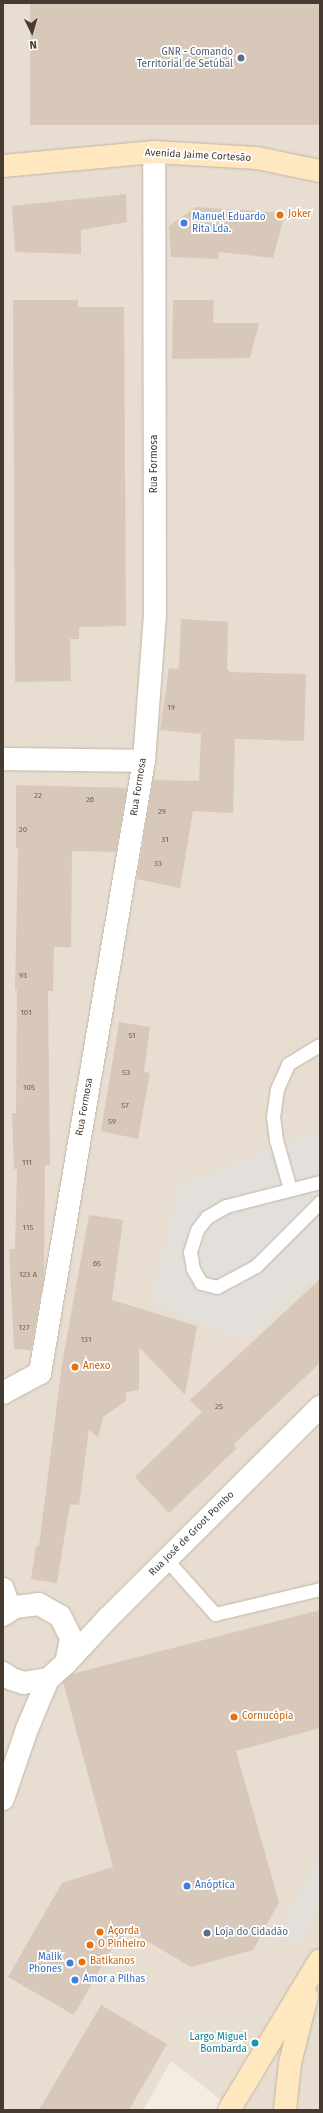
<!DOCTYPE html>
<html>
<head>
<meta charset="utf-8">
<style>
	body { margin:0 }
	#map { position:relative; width:323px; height:2113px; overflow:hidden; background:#f3ece2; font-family:"Fira Sans",sans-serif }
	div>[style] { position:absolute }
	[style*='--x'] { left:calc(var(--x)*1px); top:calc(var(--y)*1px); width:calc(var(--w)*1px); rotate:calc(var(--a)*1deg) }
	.residential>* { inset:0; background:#e7ddd0 }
	.parking>* { inset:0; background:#e3dfdb }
	.building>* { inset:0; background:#d8c8b9; transform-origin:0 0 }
	.roads { filter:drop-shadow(0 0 1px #c2b5a7) drop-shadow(0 0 1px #c2b5a7) }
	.lane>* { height:13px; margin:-6.5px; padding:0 6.5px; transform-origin:6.5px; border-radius:6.5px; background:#fff }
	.street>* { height:22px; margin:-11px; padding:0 11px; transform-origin:11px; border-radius:11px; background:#fff }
	.secondary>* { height:22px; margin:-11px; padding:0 11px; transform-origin:11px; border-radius:11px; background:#ffe8c0 }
	.dots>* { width:11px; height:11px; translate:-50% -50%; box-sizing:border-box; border:2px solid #fff; border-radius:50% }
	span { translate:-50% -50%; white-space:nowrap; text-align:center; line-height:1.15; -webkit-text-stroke:3.5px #fff; paint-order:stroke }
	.number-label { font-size:8px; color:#6a5e54 }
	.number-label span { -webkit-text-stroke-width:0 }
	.service-label { font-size:10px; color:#4e5e75 }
	.right { translate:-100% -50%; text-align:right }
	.left { translate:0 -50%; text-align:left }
	.street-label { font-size:10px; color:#453b32 }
	.food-label { font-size:10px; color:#c56008 }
	.shop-label { font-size:10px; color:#366cbe }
	.culture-label { font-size:10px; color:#0d838f }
	.frame { position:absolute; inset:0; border:4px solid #453b32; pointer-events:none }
	.north { position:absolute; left:12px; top:12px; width:40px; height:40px; -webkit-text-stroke:3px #fff; paint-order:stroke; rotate:175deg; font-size:11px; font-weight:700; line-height:16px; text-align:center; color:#453b32 }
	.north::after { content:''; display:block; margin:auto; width:14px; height:18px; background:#453b32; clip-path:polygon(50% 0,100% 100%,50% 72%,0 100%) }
</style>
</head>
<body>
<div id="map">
	<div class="residential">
		<i style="clip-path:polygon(3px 3px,320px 3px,320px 2110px,234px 2110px,171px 2061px,143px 2110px,3px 2110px)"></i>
	</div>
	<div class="parking">
		<i style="clip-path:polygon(320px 1130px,320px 1273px,244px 1342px,150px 1302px,180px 1185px)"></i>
		<i style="clip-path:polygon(320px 1856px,320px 1904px,299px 1943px,277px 1936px)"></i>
	</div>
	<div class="building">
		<i style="left:30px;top:3px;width:290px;height:122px"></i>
		<i style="clip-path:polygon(126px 194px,127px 222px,81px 230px,81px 254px,15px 252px,12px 206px)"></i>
		<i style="clip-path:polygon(196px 207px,285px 213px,273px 258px,219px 252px,218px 259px,171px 257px,169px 226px)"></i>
		<i style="clip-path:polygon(13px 300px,78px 300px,78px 307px,124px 307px,126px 626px,79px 627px,79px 639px,70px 639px,71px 681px,15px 682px)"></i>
		<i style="clip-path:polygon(173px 300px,214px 300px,213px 323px,259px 323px,250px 358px,172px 359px)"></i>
		<i style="clip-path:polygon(181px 619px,228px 622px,227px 669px,230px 672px,306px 674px,304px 741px,235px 739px,233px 813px,193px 811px,180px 888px,137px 879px,153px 780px,199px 781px,201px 734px,160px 730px,169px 668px,179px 669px)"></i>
		<i style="clip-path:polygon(16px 785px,127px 788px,116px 852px,72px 851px,71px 947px,54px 947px,53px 991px,48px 991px,50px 1165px,45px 1165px,44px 1276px,31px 1350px,14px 1349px,9px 1249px,15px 1249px,17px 1169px,14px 1169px,12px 1113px,16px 1113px,17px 990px,15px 990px,18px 848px,16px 848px)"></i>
		<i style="clip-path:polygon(119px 1022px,150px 1027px,144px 1072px,150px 1073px,138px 1139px,101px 1131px)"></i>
		<i style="clip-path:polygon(89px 1215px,123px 1220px,112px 1300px,197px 1326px,185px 1395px,139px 1347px,139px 1390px,126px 1392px,126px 1401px,103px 1417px,98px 1438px,89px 1429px,79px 1505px,70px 1504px,57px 1583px,31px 1579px,36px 1546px,39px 1546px,62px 1364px)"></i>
		<i style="clip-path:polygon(320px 1279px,320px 1363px,233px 1445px,237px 1448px,169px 1513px,135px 1477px,202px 1412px,190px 1400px)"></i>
		<i style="clip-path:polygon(320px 1610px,320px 1728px,236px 1751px,279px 1902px,253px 1950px,191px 1967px,130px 1931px,112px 1948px,74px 2015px,8px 1977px,62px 1883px,113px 1867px,63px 1682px,72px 1674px)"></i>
		<i style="clip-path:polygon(101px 2005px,167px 2044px,129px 2110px,39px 2110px)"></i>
	</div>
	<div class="roads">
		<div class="lane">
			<i style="--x:320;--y:1182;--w:97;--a:165.7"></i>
			<i style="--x:226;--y:1206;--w:22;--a:150"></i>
			<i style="--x:207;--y:1217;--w:16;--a:128"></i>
			<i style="--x:197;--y:1230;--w:23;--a:108"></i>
			<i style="--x:190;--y:1252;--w:17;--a:80"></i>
			<i style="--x:193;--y:1269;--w:16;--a:60"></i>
			<i style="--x:201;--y:1283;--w:16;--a:14"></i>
			<i style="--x:217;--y:1287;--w:44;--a:-28.3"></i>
			<i style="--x:256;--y:1266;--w:91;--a:-45"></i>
			<i style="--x:290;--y:1189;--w:51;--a:-105.9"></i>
			<i style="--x:276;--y:1140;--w:23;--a:-97"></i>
			<i style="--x:273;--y:1117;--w:28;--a:-82"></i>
			<i style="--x:277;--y:1089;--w:27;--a:-66"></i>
			<i style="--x:288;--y:1064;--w:37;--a:-31"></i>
			<i style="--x:166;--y:1559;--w:74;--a:48.3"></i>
			<i style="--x:215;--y:1614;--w:108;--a:-13.4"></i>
		</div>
		<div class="street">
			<i style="--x:3;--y:759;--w:141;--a:0.8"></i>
			<i style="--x:3;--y:1393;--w:42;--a:-28.4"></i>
			<i style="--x:40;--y:1373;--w:621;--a:-80.36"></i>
			<i style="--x:144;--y:761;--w:145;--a:-85.7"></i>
			<i style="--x:155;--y:616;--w:464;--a:-90.1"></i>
			<i style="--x:3;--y:1589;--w:21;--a:71"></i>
			<i style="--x:3;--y:1615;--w:14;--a:-34"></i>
			<i style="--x:15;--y:1607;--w:24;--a:-7"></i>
			<i style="--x:39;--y:1604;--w:24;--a:30"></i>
			<i style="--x:60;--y:1616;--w:25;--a:63"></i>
			<i style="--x:71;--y:1638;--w:25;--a:101"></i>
			<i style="--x:66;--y:1663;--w:24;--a:138"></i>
			<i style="--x:48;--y:1679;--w:24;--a:171"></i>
			<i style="--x:24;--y:1683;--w:13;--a:-162"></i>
			<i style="--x:12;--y:1679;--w:11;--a:-146"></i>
			<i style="--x:66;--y:1663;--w:62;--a:-47"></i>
			<i style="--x:108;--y:1618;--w:299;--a:-44.9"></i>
			<i style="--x:3;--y:1799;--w:74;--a:-71.1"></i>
			<i style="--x:27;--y:1729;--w:54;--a:-67.2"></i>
		</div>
		<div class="secondary">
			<i style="--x:3;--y:166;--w:152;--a:-5.3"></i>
			<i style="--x:154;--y:152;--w:103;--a:3.3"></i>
			<i style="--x:257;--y:158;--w:64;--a:11.7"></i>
			<i style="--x:229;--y:2110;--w:175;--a:-58.8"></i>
			<i style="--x:285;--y:2110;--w:47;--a:-83.9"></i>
			<i style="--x:290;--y:2063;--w:69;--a:-75.8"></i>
		</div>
	</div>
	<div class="dots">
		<i style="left:241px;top:58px;background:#5c6f8a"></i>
		<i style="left:280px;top:215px;background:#e8710a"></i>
		<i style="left:184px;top:223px;background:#3f7fe0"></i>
		<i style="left:75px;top:1367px;background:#e8710a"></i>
		<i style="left:234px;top:1717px;background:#e8710a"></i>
		<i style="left:187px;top:1886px;background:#3f7fe0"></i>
		<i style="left:100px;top:1932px;background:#e8710a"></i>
		<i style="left:207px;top:1933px;background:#5c6f8a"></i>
		<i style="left:90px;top:1945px;background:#e8710a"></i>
		<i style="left:82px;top:1962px;background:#e8710a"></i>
		<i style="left:70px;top:1963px;background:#3f7fe0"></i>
		<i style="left:75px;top:1980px;background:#3f7fe0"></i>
		<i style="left:255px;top:2043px;background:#0f9aa8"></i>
	</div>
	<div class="number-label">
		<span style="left:171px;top:708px">19</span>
		<span style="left:38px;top:796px">22</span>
		<span style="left:90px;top:800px">26</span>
		<span style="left:162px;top:812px">29</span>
		<span style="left:23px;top:830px">20</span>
		<span style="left:165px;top:840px">31</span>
		<span style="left:158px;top:864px">33</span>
		<span style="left:23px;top:976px">93</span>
		<span style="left:26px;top:1013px">101</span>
		<span style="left:132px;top:1036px">51</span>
		<span style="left:126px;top:1073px">53</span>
		<span style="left:29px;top:1088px">105</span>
		<span style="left:125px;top:1106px">57</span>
		<span style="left:112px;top:1122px">59</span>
		<span style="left:27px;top:1163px">111</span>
		<span style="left:28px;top:1228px">115</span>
		<span style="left:97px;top:1264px">65</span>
		<span style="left:28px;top:1275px">123 A</span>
		<span style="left:24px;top:1328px">127</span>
		<span style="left:86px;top:1340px">131</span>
		<span style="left:219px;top:1407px">25</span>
	</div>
	<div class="service-label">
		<span class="right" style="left:233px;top:58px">GNR - Comando<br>Territorial de Setúbal</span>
		<span class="left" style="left:215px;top:1933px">Loja do Cidadão</span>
	</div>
	<div class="street-label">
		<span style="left:198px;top:156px;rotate:3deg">Avenida Jaime Cortesão</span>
		<span style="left:155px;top:464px;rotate:-90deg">Rua Formosa</span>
		<span style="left:139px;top:787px;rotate:-81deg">Rua Formosa</span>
		<span style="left:85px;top:1107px;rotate:-80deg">Rua Formosa</span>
		<span style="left:192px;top:1534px;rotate:-45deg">Rua José de Groot Pombo</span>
	</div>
	<div class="food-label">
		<span class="left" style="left:288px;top:215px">Joker</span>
		<span class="left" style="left:83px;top:1367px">Anexo</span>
		<span class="left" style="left:242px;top:1717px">Cornucópia</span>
		<span class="left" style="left:108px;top:1932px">Açorda</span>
		<span class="left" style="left:98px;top:1945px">O Pinheiro</span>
		<span class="left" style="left:90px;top:1962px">Batikanos</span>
	</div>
	<div class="shop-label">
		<span class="left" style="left:192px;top:223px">Manuel Eduardo<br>Rita Lda.</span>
		<span class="left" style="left:195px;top:1886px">Anóptica</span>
		<span class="right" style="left:62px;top:1963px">Malik<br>Phones</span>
		<span class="left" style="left:83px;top:1980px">Amor a Pilhas</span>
	</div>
	<div class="culture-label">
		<span class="right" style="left:247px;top:2043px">Largo Miguel<br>Bombarda</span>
	</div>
	<div class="frame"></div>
	<div class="north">N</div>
</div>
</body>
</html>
